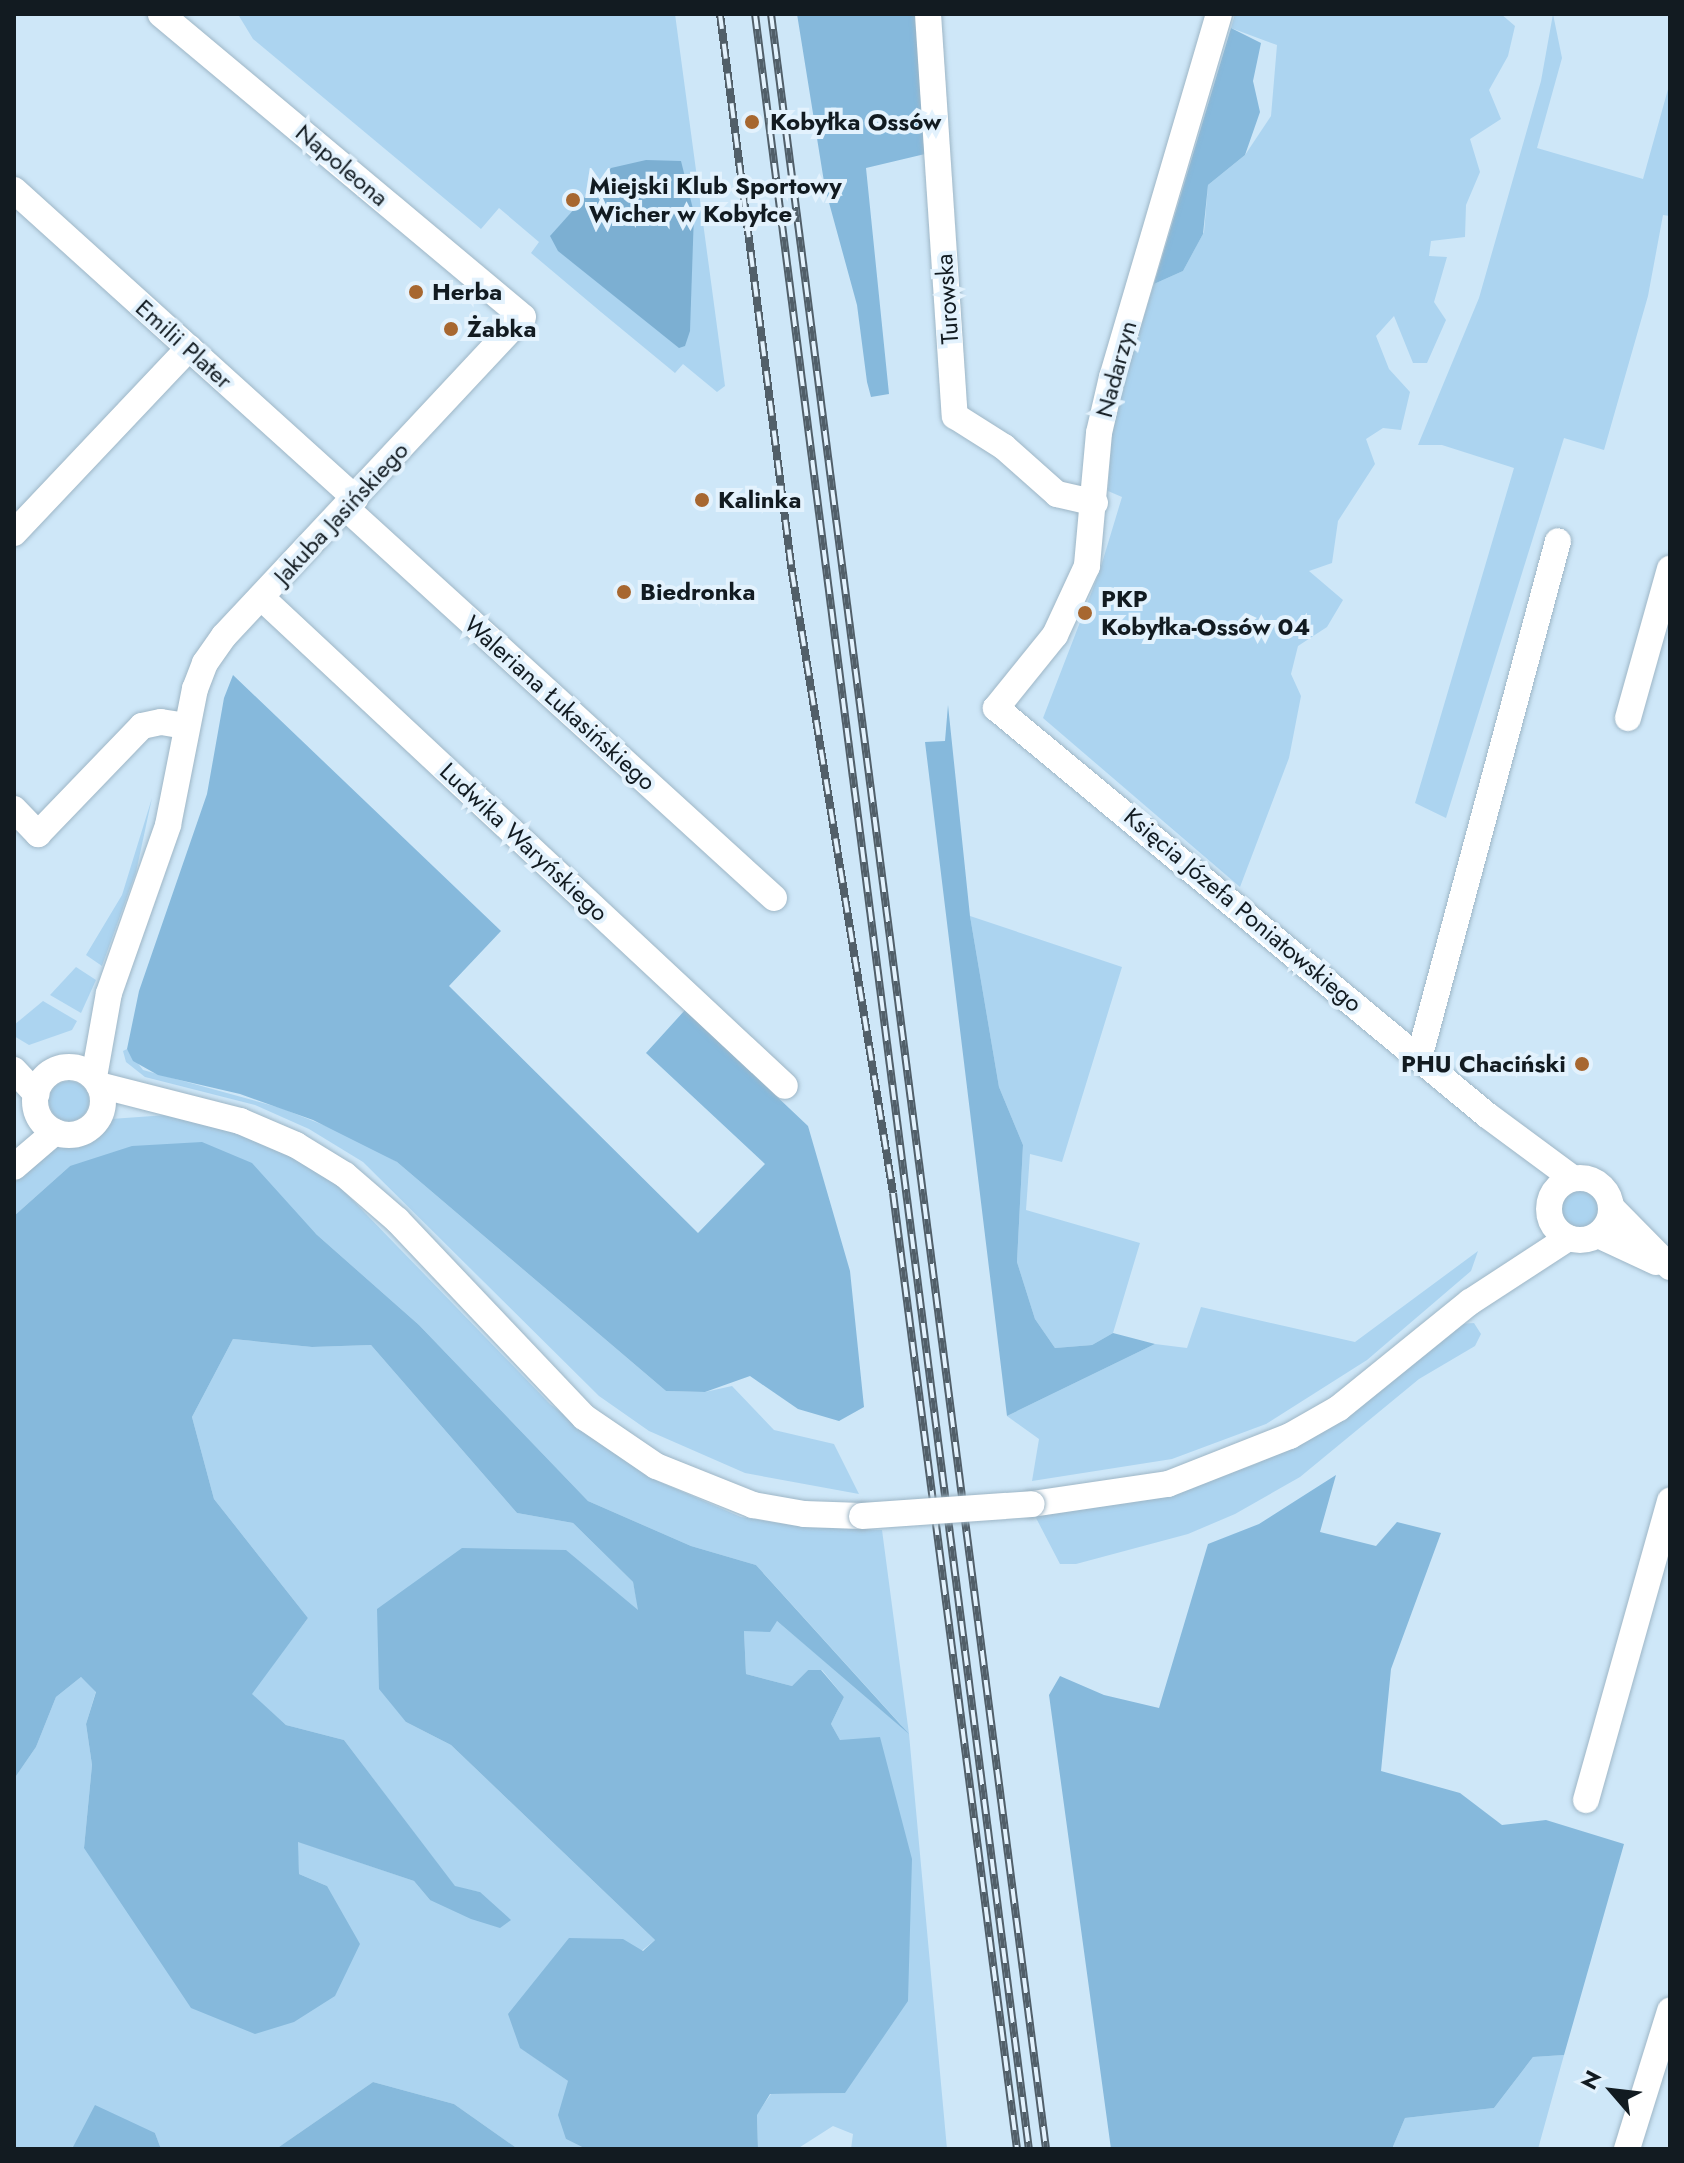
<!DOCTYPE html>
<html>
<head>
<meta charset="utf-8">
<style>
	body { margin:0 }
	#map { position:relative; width:1684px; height:2163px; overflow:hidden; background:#cee7f8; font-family:Jost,sans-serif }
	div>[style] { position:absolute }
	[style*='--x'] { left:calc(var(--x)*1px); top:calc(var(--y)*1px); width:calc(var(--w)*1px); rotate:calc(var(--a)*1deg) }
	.green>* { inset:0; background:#acd4f0 }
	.round { border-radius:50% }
	.forest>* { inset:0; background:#86b9dc }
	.water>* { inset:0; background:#7cafd2 }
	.roads { filter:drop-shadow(0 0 2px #9eb6c6) drop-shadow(0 0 2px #9eb6c6) }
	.minor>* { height:26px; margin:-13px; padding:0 13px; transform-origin:13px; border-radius:13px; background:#fff }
	.minor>.ring { margin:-13px; padding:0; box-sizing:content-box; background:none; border:26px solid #fff; border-radius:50% }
	.rail>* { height:8px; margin-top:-4px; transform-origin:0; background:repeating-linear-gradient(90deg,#e3f2fd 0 15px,#515f69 0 30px); box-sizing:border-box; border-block:2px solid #515f69 }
	.bridges { filter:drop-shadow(0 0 2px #9eb6c6) drop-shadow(0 0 2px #9eb6c6) }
	.minor-bridge>* { height:26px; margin:-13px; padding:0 13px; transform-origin:13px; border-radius:13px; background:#fff }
	.dots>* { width:22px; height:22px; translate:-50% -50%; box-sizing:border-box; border:4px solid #e3f2fd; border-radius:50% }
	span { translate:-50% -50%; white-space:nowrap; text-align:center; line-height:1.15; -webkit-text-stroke:8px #e3f2fd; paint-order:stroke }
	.poi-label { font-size:24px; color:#121b21; font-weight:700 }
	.left { translate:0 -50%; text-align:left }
	.right { translate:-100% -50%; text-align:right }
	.street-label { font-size:24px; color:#121b21 }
	.frame { position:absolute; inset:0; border:16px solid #121b21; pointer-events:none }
	.north { position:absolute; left:1572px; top:2051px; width:80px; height:80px; -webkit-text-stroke:6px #e3f2fd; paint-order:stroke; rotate:298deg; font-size:22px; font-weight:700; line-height:32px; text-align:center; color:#121b21 }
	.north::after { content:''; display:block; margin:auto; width:28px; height:36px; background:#121b21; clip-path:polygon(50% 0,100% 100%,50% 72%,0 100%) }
</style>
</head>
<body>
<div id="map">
	<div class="green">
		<i style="clip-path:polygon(675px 14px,725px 386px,717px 392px,683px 364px,675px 373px,601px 312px,531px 253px,539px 242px,499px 208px,481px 229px,253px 39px,239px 16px)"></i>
		<i style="clip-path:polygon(1235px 14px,1501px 14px,1515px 26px,1508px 56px,1489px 90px,1501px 119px,1470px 139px,1480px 172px,1466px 205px,1465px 237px,1431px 241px,1429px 256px,1447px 257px,1434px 302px,1446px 320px,1427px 363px,1413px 363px,1394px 316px,1376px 336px,1389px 369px,1410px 392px,1401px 430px,1383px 428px,1366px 439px,1375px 464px,1338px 521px,1332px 563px,1309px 571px,1343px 600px,1327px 627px,1298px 646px,1291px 674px,1301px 696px,1289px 758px,1240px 887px,1043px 718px,1099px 573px,1122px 497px,1108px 491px,1113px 420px,1154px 284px,1183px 271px,1204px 232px,1208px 185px,1245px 155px,1271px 116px,1277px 45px,1231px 28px)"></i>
		<i style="clip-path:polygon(1553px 14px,1562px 58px,1537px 148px,1643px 179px,1670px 82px,1670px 216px,1663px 215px,1648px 296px,1604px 450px,1564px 438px,1446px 818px,1415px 803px,1514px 468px,1442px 445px,1418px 445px,1479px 298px,1541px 81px)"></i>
		<i style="clip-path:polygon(152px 798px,136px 872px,102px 966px,86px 955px,122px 895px)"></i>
		<i style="clip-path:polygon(970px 916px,1122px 967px,1062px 1162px,1030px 1154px,1026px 1210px,1140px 1243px,1113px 1333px,1092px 1345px,1055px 1348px,1035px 1319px,1017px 1262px,1023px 1145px,999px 1087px)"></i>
		<i style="clip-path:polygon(76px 967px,96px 980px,81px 1013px,50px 995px)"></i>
		<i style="clip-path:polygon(43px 1001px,77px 1021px,72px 1030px,29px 1045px,14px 1036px,14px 1025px)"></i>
		<i style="clip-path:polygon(127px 1049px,143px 1070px,281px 1108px,358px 1139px,397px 1162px,666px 1391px,705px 1392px,732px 1386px,774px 1430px,834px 1444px,859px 1494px,745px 1473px,649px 1431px,599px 1396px,363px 1162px,309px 1129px,255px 1105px,145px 1077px,126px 1062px,123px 1051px)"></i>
		<i class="round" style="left:49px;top:1081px;width:40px;height:40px"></i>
		<i style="clip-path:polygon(167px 1115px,224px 1127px,282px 1151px,337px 1184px,550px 1404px,648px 1477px,741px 1517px,803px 1527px,882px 1530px,909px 1734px,947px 2149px,851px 2149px,853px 2134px,833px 2126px,797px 2149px,758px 2149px,757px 2114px,771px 2094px,845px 2093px,840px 1740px,831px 1724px,844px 1697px,822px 1670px,808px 1670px,792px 1686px,746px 1674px,744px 1631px,777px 1621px,903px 1727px,756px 1565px,691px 1546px,588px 1501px,419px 1325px,316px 1234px,70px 1166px,14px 1216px,14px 1183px,56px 1146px,84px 1141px,111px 1119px)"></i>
		<i class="round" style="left:1561px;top:1190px;width:38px;height:38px"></i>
		<i style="clip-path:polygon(1478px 1251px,1471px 1271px,1367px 1360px,1266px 1424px,1172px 1459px,1032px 1481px,1039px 1439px,1007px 1416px,1155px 1344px,1187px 1348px,1201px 1307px,1355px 1342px)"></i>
		<i style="clip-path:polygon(1474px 1323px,1481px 1334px,1475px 1346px,1419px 1379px,1300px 1477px,1235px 1514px,1188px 1534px,1076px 1564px,1060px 1564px,1035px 1516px,1181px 1491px,1256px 1464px,1291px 1447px,1460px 1324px)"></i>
		<i style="clip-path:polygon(233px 1339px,312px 1347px,371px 1345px,517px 1513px,573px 1523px,633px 1582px,639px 1611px,406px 1722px,451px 1745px,655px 1940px,521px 2048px,568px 2081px,566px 2139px,586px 2149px,518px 2149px,454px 2104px,373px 2082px,276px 2149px,161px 2149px,155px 2133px,60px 2149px,14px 2149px,14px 1779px,36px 1747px,56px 1697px,81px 1677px,96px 1691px,86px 1724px,92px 1765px,84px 1848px,327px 1886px,299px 1874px,297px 1841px,414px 1881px,430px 1900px,480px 1892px,455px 1887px,344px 1740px,286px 1725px,251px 1694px,308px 1618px,214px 1499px,192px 1417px)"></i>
		<i style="clip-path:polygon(1564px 2055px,1538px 2149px,1392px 2149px,1405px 2118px,1494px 2108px,1533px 2057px)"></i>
	</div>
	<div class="forest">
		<i style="clip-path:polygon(797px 14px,915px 14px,925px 154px,866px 168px,889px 394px,871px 397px,867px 382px,857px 305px,825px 188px)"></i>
		<i style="clip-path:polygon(1231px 28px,1261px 43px,1253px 81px,1260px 112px,1245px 155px,1208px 185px,1203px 234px,1183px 271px,1154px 284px)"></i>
		<i style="clip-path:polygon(233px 675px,501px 931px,449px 986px,698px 1233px,765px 1164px,646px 1053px,685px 1010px,808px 1126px,850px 1271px,864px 1407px,839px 1421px,798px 1409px,750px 1376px,705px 1392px,666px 1391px,397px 1162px,313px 1120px,240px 1094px,158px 1075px,133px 1061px,127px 1049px,139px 991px,207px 794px,224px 698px)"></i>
		<i style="clip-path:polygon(948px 705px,970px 916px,999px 1087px,1023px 1145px,1017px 1262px,1035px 1319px,1055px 1348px,1092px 1345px,1113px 1333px,1155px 1344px,1007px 1416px,925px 742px,945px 741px)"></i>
		<i style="clip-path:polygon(202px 1142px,252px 1163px,316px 1234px,419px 1325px,588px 1501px,691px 1546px,756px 1565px,909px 1734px,777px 1621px,770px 1632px,744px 1631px,746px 1674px,792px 1686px,808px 1670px,821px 1670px,844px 1697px,831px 1724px,840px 1740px,880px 1737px,912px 1859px,908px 2001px,845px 2093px,770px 2094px,757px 2115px,758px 2149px,586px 2149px,566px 2139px,558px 2115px,568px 2081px,520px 2048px,508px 2014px,569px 1938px,623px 1939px,643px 1951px,655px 1940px,451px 1745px,406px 1722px,379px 1689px,377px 1609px,462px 1548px,566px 1550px,638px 1610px,633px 1582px,573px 1523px,517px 1513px,371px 1345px,312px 1347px,233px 1339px,192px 1417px,214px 1499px,308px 1618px,252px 1694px,286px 1725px,344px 1740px,455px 1886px,480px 1892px,511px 1920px,500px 1928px,471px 1919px,430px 1900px,414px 1881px,298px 1842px,299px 1874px,327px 1886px,360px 1944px,335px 1996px,294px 2022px,255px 2034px,191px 2008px,84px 1848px,92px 1765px,86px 1724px,96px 1692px,81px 1677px,56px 1697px,36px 1747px,14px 1779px,14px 1216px,70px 1166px,132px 1146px)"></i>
		<i style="clip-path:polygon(1336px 1475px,1320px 1532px,1376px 1546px,1397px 1522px,1441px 1533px,1391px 1669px,1381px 1771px,1460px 1793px,1502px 1825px,1546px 1820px,1624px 1844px,1564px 2055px,1533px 2057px,1494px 2108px,1405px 2118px,1392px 2149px,1111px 2149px,1049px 1695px,1060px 1676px,1104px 1695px,1159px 1708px,1208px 1544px,1259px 1524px)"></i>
		<i style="clip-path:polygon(373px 2082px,454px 2104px,518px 2149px,276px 2149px)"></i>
		<i style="clip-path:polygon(95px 2105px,155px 2133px,161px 2149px,60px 2149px,73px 2147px)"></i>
	</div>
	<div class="water">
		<i style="clip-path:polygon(646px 160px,681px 161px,694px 213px,690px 331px,685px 346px,679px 348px,558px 251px,550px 236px,611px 168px)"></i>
	</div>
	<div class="roads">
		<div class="minor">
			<i style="--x:928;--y:14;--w:403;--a:86.2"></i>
			<i style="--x:955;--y:416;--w:58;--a:32.3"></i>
			<i style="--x:1004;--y:447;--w:71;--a:41.6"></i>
			<i style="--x:1057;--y:494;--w:39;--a:13"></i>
			<i style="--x:1219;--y:14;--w:378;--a:106.4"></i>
			<i style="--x:1112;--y:377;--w:57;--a:103.1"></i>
			<i style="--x:1099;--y:433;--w:134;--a:95.2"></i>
			<i style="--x:1087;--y:566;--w:76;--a:114.9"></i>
			<i style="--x:1055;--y:635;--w:94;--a:128.9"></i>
			<i style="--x:996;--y:708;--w:638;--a:39.66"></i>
			<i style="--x:1487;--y:1115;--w:106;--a:36.5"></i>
			<i style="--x:14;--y:190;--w:460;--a:42.1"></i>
			<i style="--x:346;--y:508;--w:579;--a:42.34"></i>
			<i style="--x:14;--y:533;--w:255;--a:-46.6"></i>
			<i style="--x:262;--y:598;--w:715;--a:43.02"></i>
			<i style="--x:1628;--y:718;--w:155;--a:-74.3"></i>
			<i style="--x:14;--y:809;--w:35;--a:46"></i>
			<i style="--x:38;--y:834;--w:150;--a:-46.1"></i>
			<i style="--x:142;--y:726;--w:19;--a:-12"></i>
			<i style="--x:161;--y:722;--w:26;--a:9"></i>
			<i style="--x:1419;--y:1058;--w:535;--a:-74.95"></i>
			<i class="ring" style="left:35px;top:1067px;width:42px;height:42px"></i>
			<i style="--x:14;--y:1070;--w:33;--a:47"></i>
			<i style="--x:94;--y:1077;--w:85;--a:-79.9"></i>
			<i style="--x:109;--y:993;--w:178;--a:-70.6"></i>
			<i style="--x:168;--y:825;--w:139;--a:-78.8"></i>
			<i style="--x:195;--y:689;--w:28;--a:-69"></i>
			<i style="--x:205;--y:663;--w:33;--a:-55"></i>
			<i style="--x:224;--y:636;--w:437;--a:-46.9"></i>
			<i style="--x:523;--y:317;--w:472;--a:-140.1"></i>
			<i style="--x:99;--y:1085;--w:146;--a:14.3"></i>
			<i style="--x:240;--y:1121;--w:61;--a:23.2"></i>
			<i style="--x:296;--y:1145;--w:57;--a:31.5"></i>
			<i style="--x:345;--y:1175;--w:69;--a:40.9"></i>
			<i style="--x:397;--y:1220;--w:272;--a:46.5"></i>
			<i style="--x:584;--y:1417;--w:87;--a:34.2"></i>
			<i style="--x:656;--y:1466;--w:105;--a:21.9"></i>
			<i style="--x:753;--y:1505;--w:52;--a:10"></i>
			<i style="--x:804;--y:1514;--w:58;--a:2"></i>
			<i style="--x:14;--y:1167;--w:54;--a:-40.5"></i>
			<i class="ring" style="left:1549px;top:1178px;width:36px;height:36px"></i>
			<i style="--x:1611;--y:1207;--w:84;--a:45.5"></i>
			<i style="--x:1598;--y:1235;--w:64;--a:25"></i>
			<i style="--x:1032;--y:1504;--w:137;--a:-8.4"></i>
			<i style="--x:1168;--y:1484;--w:131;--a:-21.5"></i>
			<i style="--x:1290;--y:1436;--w:56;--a:-29.7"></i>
			<i style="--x:1339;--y:1408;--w:169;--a:-39"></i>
			<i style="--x:1470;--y:1302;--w:117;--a:-33.1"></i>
			<i style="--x:1586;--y:1800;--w:311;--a:-74.3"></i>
			<i style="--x:1627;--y:2149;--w:145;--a:-72.7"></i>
		</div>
	</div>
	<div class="rail">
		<i style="--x:720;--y:14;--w:563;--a:82.65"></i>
		<i style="--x:792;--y:572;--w:629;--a:80.76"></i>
		<i style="--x:893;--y:1193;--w:964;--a:82.61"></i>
		<i style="--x:755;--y:14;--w:2153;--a:82.69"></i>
		<i style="--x:771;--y:14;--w:2153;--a:82.66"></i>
	</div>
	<div class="bridges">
		<div class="minor-bridge">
			<i style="--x:862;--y:1516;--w:170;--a:-4"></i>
		</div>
	</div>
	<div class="dots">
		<i style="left:752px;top:122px;background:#a76730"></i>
		<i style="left:573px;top:200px;background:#a76730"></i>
		<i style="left:416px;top:292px;background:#a76730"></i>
		<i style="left:451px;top:329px;background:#a76730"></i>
		<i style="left:702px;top:500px;background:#a76730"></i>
		<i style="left:624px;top:592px;background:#a76730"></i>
		<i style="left:1085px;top:613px;background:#a76730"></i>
		<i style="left:1582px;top:1064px;background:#a76730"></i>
	</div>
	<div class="poi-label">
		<span class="left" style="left:770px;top:122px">Kobyłka Ossów</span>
		<span class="left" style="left:589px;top:200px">Miejski Klub Sportowy<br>Wicher w Kobyłce</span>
		<span class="left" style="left:432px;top:292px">Herba</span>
		<span class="left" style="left:467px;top:329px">Żabka</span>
		<span class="left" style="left:718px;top:500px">Kalinka</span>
		<span class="left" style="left:640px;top:592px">Biedronka</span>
		<span class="left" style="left:1101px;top:613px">PKP<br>Kobyłka-Ossów 04</span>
		<span class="right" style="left:1566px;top:1064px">PHU Chaciński</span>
	</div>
	<div class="street-label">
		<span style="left:342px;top:165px;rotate:40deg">Napoleona</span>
		<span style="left:947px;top:299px;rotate:-94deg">Turowska</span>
		<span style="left:184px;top:344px;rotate:42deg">Emilii Plater</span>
		<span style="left:1116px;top:369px;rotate:-75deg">Nadarzyn</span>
		<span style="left:341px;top:513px;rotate:-47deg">Jakuba Jasińskiego</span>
		<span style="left:560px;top:703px;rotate:42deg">Waleriana Łukasińskiego</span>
		<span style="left:524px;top:842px;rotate:43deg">Ludwika Waryńskiego</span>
		<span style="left:1243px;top:910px;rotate:40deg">Księcia Józefa Poniatowskiego</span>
	</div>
	<div class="frame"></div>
	<div class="north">N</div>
</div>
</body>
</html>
